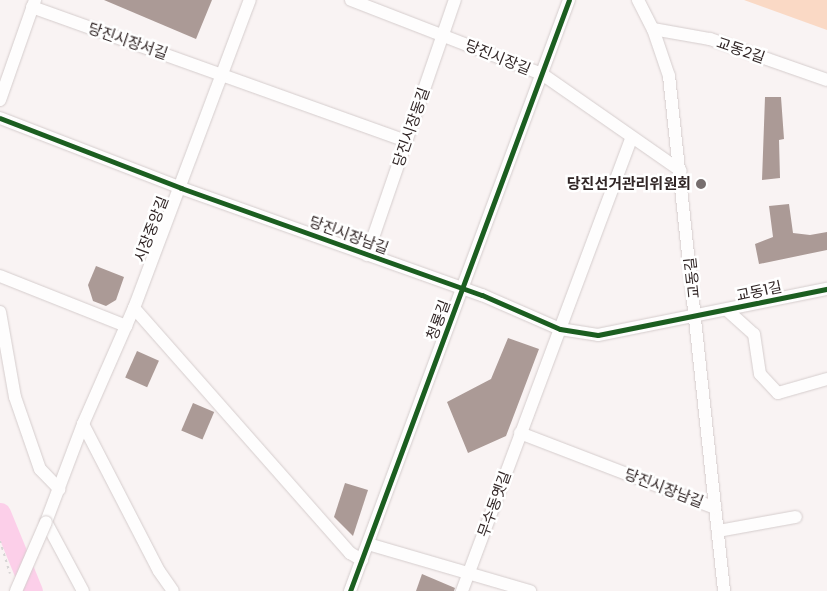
<!DOCTYPE html>
<html>
<head>
<meta charset="utf-8">
<style>
	body { margin:0 }
	#map { position:relative; width:827px; height:591px; overflow:hidden; background:#f9f3f3; font-family:Poppins,"Noto Sans KR",sans-serif }
	div>[style] { position:absolute }
	[style*='--x'] { left:calc(var(--x)*1px); top:calc(var(--y)*1px); width:calc(var(--w)*1px); rotate:calc(var(--a)*1deg) }
	.green>* { inset:0; background:#fad9c5 }
	.river>* { height:21px; margin:-10.5px; padding:0 10.5px; transform-origin:10.5px; border-radius:10.5px; background:#fccfe9 }
	.building>* { inset:0; background:#ab9a96; transform-origin:0 0 }
	.path>* { height:2px; margin-top:-1px; transform-origin:0; background:repeating-linear-gradient(90deg,#d6d4d4 0 2.5px,transparent 0 6.5px) }
	.roads { filter:drop-shadow(0 0 1px #d5cdcd) drop-shadow(0 0 1px #d5cdcd) }
	.street>* { height:12px; margin:-6px; padding:0 6px; transform-origin:6px; border-radius:6px; background:#fefdfd }
	.bridges { filter:drop-shadow(0 0 1px #d5cdcd) drop-shadow(0 0 1px #d5cdcd) }
	.street-bridge>* { height:12px; margin:-6px; padding:0 6px; transform-origin:6px; border-radius:6px; background:#fefdfd }
	.cycleway>* { height:5px; margin:-2.5px; padding:0 2.5px; transform-origin:2.5px; border-radius:2.5px; background:#1b5e20 }
	.dots>* { width:14px; height:14px; translate:-50% -50%; box-sizing:border-box; border:2px solid #fff; border-radius:50% }
	span { translate:-50% -50%; white-space:nowrap; text-align:center; line-height:1.15; -webkit-text-stroke:5px #fff; paint-order:stroke }
	.street-label { font-size:15px; color:#312626 }
	.poi-label { font-size:15px; color:#312626; font-weight:700 }
	.right { translate:-100% -50%; text-align:right }
</style>
</head>
<body>
<div id="map">
	<div class="green">
		<i style="clip-path:polygon(744px 0,827px 0,827px 30px)"></i>
	</div>
	<div class="river">
		<i style="--x:0;--y:513;--w:84;--a:67.7"></i>
	</div>
	<div class="building">
		<i style="clip-path:polygon(104px 0,212px 0,196px 39px)"></i>
		<i style="clip-path:polygon(765px 97px,781px 97px,784px 139px,779px 140px,780px 178px,762px 180px)"></i>
		<i style="clip-path:polygon(789px 204px,793px 233px,810px 235px,827px 232px,827px 250px,759px 264px,755px 244px,773px 237px,769px 206px)"></i>
		<i style="clip-path:polygon(96px 266px,124px 277px,116px 300px,106px 306px,93px 301px,88px 285px)"></i>
		<i style="clip-path:polygon(508px 338px,539px 349px,506px 436px,468px 453px,447px 402px,491px 379px)"></i>
		<i style="left:137px;top:351px;width:24px;height:29px;rotate:24deg"></i>
		<i style="left:193px;top:403px;width:23px;height:30px;rotate:23deg"></i>
		<i style="clip-path:polygon(345px 483px,368px 490px,353px 536px,334px 517px)"></i>
		<i style="clip-path:polygon(422px 574px,455px 588px,454px 591px,416px 591px)"></i>
	</div>
	<div class="path">
		<i style="--x:0;--y:541;--w:34;--a:73"></i>
	</div>
	<div class="roads">
		<div class="street">
			<i style="--x:351;--y:0;--w:205;--a:21.2"></i>
			<i style="--x:542;--y:74;--w:169;--a:34.9"></i>
			<i style="--x:638;--y:0;--w:33;--a:63"></i>
			<i style="--x:653;--y:29;--w:50;--a:71.2"></i>
			<i style="--x:669;--y:76;--w:518;--a:83.9"></i>
			<i style="--x:32;--y:7;--w:397;--a:19.7"></i>
			<i style="--x:653;--y:29;--w:58;--a:10"></i>
			<i style="--x:710;--y:39;--w:124;--a:19.3"></i>
			<i style="--x:0;--y:100;--w:106;--a:-70.7"></i>
			<i style="--x:0;--y:118;--w:194;--a:21.1"></i>
			<i style="--x:181;--y:188;--w:319;--a:19.6"></i>
			<i style="--x:482;--y:295;--w:85;--a:23.6"></i>
			<i style="--x:560;--y:329;--w:38;--a:9"></i>
			<i style="--x:598;--y:335;--w:234;--a:-11.4"></i>
			<i style="--x:367;--y:255;--w:270;--a:-71"></i>
			<i style="--x:0;--y:276;--w:136;--a:21.6"></i>
			<i style="--x:134;--y:308;--w:329;--a:-69.4"></i>
			<i style="--x:727;--y:310;--w:36;--a:42"></i>
			<i style="--x:754;--y:334;--w:40;--a:81.5"></i>
			<i style="--x:760;--y:374;--w:26;--a:47"></i>
			<i style="--x:778;--y:393;--w:51;--a:-15.9"></i>
			<i style="--x:0;--y:312;--w:86;--a:80"></i>
			<i style="--x:15;--y:397;--w:76;--a:70.9"></i>
			<i style="--x:40;--y:469;--w:28;--a:46"></i>
			<i style="--x:83;--y:424;--w:127;--a:-66.3"></i>
			<i style="--x:134;--y:308;--w:327;--a:48.6"></i>
			<i style="--x:350;--y:553;--w:14;--a:30"></i>
			<i style="--x:520;--y:433;--w:209;--a:21"></i>
			<i style="--x:718;--y:531;--w:79;--a:-10.2"></i>
			<i style="--x:368;--y:544;--w:169;--a:16.2"></i>
			<i style="--x:83;--y:591;--w:78;--a:-118.2"></i>
			<i style="--x:46;--y:522;--w:105;--a:-69.3"></i>
			<i style="--x:83;--y:424;--w:165;--a:62.7"></i>
			<i style="--x:159;--y:571;--w:24;--a:55"></i>
			<i style="--x:350;--y:591;--w:630;--a:-69.67"></i>
			<i style="--x:462;--y:591;--w:483;--a:-69.5"></i>
		</div>
	</div>
	<div class="bridges">
		<div class="street-bridge">
			<i style="--x:16;--y:591;--w:75;--a:-66.5"></i>
		</div>
	</div>
	<div class="cycleway">
		<i style="--x:0;--y:118;--w:194;--a:21.1"></i>
		<i style="--x:181;--y:188;--w:319;--a:19.6"></i>
		<i style="--x:482;--y:295;--w:85;--a:23.6"></i>
		<i style="--x:560;--y:329;--w:38;--a:9"></i>
		<i style="--x:598;--y:335;--w:234;--a:-11.4"></i>
		<i style="--x:350;--y:591;--w:630;--a:-69.67"></i>
	</div>
	<div class="dots">
		<i style="left:701px;top:184px;background:#776e6e"></i>
	</div>
	<div class="street-label">
		<span style="left:128px;top:41px;rotate:19deg">당진시장서길</span>
		<span style="left:741px;top:50px;rotate:19deg">교동2길</span>
		<span style="left:498px;top:57px;rotate:22deg">당진시장길</span>
		<span style="left:411px;top:127px;rotate:-71deg">당진시장동길</span>
		<span style="left:151px;top:229px;rotate:-69deg">시장중앙길</span>
		<span style="left:349px;top:235px;rotate:20deg">당진시장남길</span>
		<span style="left:692px;top:278px;rotate:-96deg">교동길</span>
		<span style="left:759px;top:291px;rotate:-12deg">교동1길</span>
		<span style="left:438px;top:320px;rotate:-70deg">청룡길</span>
		<span style="left:664px;top:488px;rotate:21deg">당진시장남길</span>
		<span style="left:494px;top:504px;rotate:-70deg">무수동옛길</span>
	</div>
	<div class="poi-label">
		<span class="right" style="left:691px;top:184px">당진선거관리위원회</span>
	</div>
</div>
</body>
</html>
